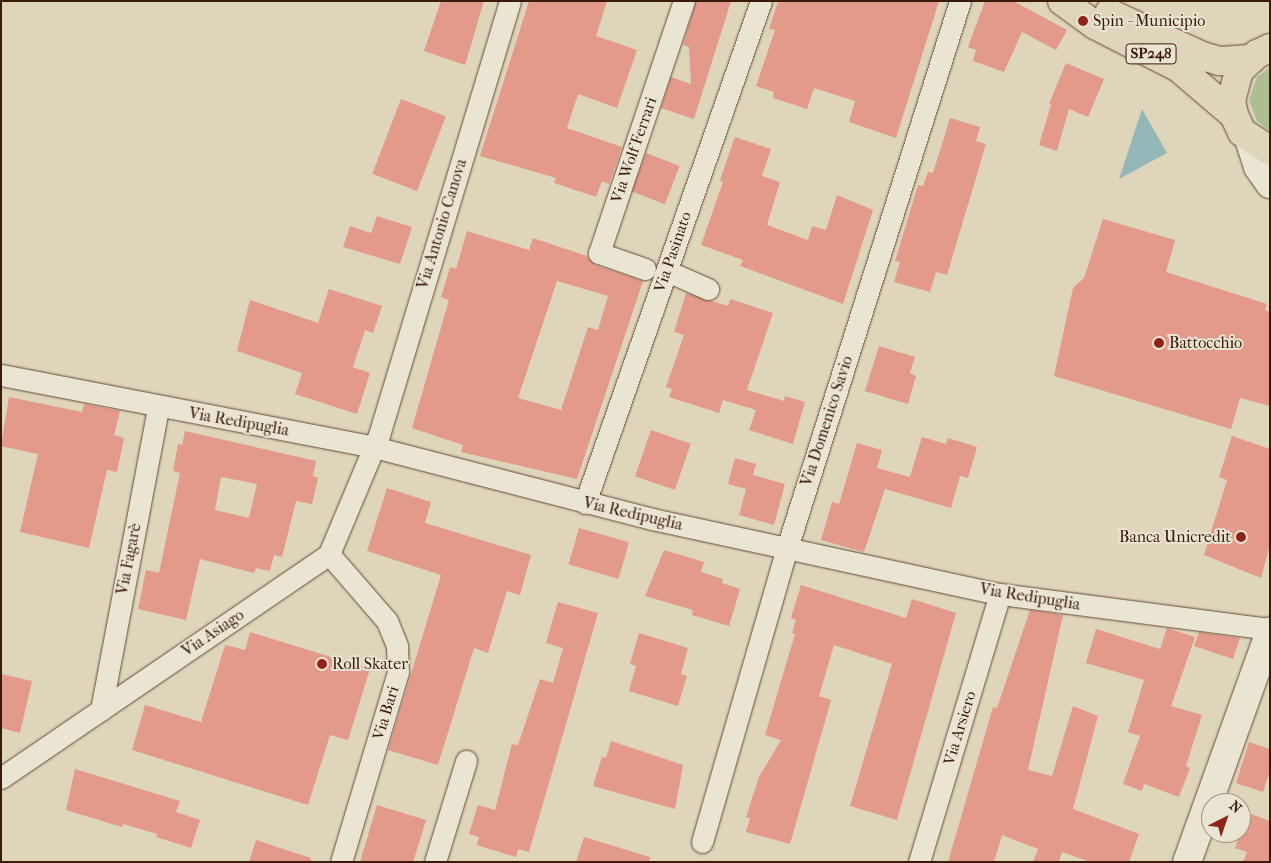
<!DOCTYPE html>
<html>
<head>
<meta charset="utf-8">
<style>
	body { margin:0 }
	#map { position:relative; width:1271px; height:863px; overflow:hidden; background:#ded5bb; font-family:"IM FELL French Canon",serif }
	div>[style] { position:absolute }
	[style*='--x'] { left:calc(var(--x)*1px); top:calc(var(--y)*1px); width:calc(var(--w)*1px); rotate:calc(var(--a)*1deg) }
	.green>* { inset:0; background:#afbe92 }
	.water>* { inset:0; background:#95b7b7 }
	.building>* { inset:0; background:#e39a8a; transform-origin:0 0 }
	.roads { filter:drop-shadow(0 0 1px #634935) drop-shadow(0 0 1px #634935) }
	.minor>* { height:21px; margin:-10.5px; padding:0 10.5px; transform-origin:10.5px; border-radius:10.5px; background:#eae4d3 }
	.secondary>* { height:28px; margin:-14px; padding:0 14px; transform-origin:14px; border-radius:14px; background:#eae4d3 }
	.primary>* { height:28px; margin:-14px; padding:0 14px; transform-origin:14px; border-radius:14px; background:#ded5bb }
	.dots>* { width:14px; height:14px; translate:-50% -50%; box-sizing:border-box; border:2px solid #eae4d3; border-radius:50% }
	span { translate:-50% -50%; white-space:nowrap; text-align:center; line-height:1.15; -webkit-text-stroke:4px #eae4d3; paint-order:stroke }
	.shield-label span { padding:1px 4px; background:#eae4d3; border:1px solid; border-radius:4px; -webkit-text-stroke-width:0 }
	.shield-label { font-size:15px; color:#3a1a08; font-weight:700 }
	.poi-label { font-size:16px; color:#3a1a08 }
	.left { translate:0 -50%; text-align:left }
	.right { translate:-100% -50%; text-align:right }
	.street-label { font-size:16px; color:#3a1a08 }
	.frame { position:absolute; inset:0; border:2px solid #3a1a08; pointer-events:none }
	.north { position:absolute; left:1201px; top:793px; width:50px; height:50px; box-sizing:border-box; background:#eae4d3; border:1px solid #a49382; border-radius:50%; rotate:41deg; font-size:14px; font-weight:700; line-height:20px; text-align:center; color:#3a1a08 }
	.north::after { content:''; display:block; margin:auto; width:18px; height:22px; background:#8f2418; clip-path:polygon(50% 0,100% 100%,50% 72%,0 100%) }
</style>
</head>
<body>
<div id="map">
	<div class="green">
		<i style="clip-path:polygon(1270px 67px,1270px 131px,1257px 121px,1249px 100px,1257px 77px)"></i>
	</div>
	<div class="water">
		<i style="clip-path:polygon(1142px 109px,1167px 153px,1119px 179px)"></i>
	</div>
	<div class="building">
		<i style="clip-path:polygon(441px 1px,484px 1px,465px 65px,424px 51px)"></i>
		<i style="clip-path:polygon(529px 1px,607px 1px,596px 36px,637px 50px,617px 108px,578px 94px,567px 128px,622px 147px,609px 184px,602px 181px,596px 197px,554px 183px,556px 178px,480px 156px)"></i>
		<i style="clip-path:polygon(696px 1px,731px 1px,694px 119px,661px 108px,671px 77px,691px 84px,689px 47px,683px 45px)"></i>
		<i style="clip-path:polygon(778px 1px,939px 1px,896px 138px,849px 122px,855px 101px,814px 88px,807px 109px,773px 98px,774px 92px,756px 86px,775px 30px,769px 29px)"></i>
		<i style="clip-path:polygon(985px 1px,1013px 1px,1067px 30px,1056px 50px,1022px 32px,1004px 72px,973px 61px,976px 50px,968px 47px)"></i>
		<i style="clip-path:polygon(1066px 63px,1104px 79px,1088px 117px,1069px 109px,1057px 151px,1039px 145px,1051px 105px,1049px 104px)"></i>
		<i style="left:401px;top:99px;width:48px;height:80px;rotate:21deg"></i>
		<i style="clip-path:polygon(950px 118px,980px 127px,976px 141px,986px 144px,947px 275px,936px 272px,930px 292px,894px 282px,900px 262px,895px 261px,918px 185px,923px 186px,928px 172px,933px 173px)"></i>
		<i style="clip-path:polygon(735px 137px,771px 149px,762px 176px,780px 182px,767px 225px,808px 240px,812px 226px,826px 230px,837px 195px,873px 210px,843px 304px,740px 266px,743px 260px,701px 245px,723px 182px,720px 180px)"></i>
		<i style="left:646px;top:153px;width:36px;height:41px;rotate:21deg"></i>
		<i style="clip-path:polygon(377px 216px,412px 227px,400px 264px,343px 247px,350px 226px,371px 233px)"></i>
		<i style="clip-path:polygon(1103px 219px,1175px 240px,1166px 272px,1267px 304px,1265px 310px,1270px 312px,1270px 406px,1240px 398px,1231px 429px,1054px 376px,1073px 288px,1084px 278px)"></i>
		<i style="clip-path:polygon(evenodd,467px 231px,529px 250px,533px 238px,587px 256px,595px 265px,643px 281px,577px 479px,461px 452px,463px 445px,412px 428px,449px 300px,441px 297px,450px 267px,456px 269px,467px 231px,557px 281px,608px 296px,598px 330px,588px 327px,561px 410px,518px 398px,557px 281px)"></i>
		<i style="clip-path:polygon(329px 289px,382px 306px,373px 333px,365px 330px,353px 367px,370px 373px,357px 414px,295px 394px,302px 373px,237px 351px,250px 300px,318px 323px)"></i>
		<i style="clip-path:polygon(686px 293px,728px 306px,730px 299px,773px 313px,747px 390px,784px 401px,785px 396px,805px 402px,793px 444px,749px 430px,756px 410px,723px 400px,719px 413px,669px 397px,672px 389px,666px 387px,684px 335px,674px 332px)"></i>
		<i style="clip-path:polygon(879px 346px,915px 357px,910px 373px,916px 376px,908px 404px,865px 391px)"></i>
		<i style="clip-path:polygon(9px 397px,82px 412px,84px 404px,120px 411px,114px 435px,124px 438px,117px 472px,107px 470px,89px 548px,20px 532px,38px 454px,1px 446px)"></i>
		<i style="left:651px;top:430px;width:42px;height:49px;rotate:19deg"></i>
		<i style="clip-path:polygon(evenodd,185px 431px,316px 461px,313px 476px,318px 478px,312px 504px,296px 501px,282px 557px,274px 555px,270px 571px,256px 568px,254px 573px,200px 559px,186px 620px,138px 609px,146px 570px,159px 573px,180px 473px,173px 471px,178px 444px,182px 445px,185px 431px,221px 477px,257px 484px,249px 518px,215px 510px,221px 477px)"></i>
		<i style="clip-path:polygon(1232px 436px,1270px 449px,1270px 545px,1261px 578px,1204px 555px,1227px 480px,1219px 477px)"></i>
		<i style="clip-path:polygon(922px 437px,946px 444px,948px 438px,977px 447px,968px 478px,960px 476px,951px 508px,885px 489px,864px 552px,821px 540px,832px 502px,839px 504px,857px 443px,882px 450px,877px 468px,910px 477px)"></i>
		<i style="clip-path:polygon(735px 458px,756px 464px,753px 475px,785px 484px,774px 525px,739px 515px,746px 489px,728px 484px)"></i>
		<i style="clip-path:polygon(387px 488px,431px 502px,425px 523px,531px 555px,520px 595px,507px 591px,488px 653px,474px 648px,438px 765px,388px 750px,441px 575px,367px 551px)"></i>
		<i style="left:579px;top:528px;width:52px;height:38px;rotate:16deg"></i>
		<i style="clip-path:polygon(664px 550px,704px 562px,701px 572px,723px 579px,722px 583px,740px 589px,729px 626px,692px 615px,693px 610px,645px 596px)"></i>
		<i style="clip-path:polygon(801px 585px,906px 618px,912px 599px,956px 613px,897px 820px,850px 806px,892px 664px,834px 645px,819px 696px,831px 700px,790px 844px,746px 832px,750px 818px,746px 817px,759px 777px,781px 740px,765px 735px,795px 634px,792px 633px,796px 620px,791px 618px)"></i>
		<i style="clip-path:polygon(558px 602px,598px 613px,529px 852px,518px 849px,516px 857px,477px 845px,479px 837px,469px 834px,478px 805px,495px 810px,512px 744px,518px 745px,540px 679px,553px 683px,563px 648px,546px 643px)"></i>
		<i style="clip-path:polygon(1030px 610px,1063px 615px,1028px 770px,1052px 776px,1073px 706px,1098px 716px,1073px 809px,1139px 834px,1129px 862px,1090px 862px,1062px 852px,1059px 862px,1033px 862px,1038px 849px,1002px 835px,994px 862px,948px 862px,993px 707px,997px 708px)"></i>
		<i style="clip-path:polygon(1167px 628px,1195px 637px,1171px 706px,1202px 715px,1186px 766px,1190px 768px,1179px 797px,1144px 784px,1142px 791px,1123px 784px,1140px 736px,1128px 732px,1144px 680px,1086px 663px,1096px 629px,1160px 649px)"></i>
		<i style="clip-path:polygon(250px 632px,370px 669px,348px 740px,330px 735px,308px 805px,132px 750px,145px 705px,201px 722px,225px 645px,245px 650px)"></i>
		<i style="clip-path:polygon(1199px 632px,1240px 638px,1233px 659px,1194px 646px)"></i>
		<i style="clip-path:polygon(639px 633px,688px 648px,681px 674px,687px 676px,678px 706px,629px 691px,636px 666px,630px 664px)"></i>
		<i style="clip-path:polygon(1px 674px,32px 681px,20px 733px,1px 728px)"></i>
		<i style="clip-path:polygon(611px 741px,683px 765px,675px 809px,593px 786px,602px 757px,606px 758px)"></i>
		<i style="clip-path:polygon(1249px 742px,1270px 749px,1270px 771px,1263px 792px,1236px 783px)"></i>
		<i style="clip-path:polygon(75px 769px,180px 801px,176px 812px,200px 820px,191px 848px,156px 837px,157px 834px,123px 824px,122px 827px,66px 810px)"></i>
		<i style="clip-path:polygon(377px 805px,426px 820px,413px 862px,360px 862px)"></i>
		<i style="clip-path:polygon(1248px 813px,1270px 821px,1270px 862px,1243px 862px,1247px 852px,1235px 848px)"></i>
		<i style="clip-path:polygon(584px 837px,650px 857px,649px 862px,576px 862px)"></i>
		<i style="clip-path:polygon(256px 840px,311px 858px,311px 862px,249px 862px)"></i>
	</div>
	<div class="roads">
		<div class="minor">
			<i style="--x:645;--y:269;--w:49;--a:-160.8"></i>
			<i style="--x:599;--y:253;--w:266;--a:-71.4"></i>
			<i style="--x:667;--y:271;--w:45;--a:23.7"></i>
			<i style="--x:1;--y:375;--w:380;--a:10.9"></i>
			<i style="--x:374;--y:447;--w:287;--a:14.5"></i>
			<i style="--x:652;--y:519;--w:356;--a:12.2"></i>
			<i style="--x:1000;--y:594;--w:272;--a:7.4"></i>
			<i style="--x:585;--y:503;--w:532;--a:-70.68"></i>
			<i style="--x:329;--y:554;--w:89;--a:49.1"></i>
			<i style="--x:387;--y:621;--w:27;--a:68"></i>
			<i style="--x:397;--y:646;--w:26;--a:88"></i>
			<i style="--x:398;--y:672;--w:198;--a:106.7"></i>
			<i style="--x:101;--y:710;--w:308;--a:-79.3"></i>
			<i style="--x:1;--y:778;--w:397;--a:-34.3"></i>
			<i style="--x:329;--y:554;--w:129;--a:-67.2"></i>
			<i style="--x:379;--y:435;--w:453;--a:-73.2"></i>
			<i style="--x:702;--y:842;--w:306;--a:-73.9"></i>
			<i style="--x:787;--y:548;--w:574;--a:-72.45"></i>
			<i style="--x:435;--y:862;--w:106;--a:-72.9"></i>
			<i style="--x:919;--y:862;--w:280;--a:-73.2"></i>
		</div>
		<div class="secondary">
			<i style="--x:1249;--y:139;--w:29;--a:72"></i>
			<i style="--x:1258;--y:167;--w:21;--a:55"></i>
			<i style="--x:1187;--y:862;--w:245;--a:-70.2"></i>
		</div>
		<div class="primary">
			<i style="--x:1062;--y:1;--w:41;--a:36"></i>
			<i style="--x:1095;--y:25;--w:94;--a:27.1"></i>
			<i style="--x:1179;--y:68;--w:72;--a:40.5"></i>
			<i style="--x:1109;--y:13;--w:102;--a:24.8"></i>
			<i style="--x:1202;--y:56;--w:19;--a:16"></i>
			<i style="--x:1220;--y:61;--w:30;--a:-4"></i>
			<i style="--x:1270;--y:48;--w:14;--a:155"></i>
			<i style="--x:1257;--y:54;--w:25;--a:137"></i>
			<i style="--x:1239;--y:71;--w:30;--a:105"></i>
			<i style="--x:1231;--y:100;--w:15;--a:79"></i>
			<i style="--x:1234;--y:115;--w:19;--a:65"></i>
			<i style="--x:1242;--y:132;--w:33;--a:33"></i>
		</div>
	</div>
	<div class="dots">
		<i style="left:1083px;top:21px;background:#8f2418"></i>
		<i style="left:1159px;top:343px;background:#8f2418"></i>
		<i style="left:1241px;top:537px;background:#8f2418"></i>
		<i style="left:322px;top:664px;background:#8f2418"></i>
	</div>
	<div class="shield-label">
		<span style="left:1151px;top:54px">SP248</span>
	</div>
	<div class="poi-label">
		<span class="left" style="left:1093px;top:21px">Spin - Municipio</span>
		<span class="left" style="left:1169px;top:343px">Battocchio</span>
		<span class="right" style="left:1231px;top:537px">Banca Unicredit</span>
		<span class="left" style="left:332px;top:664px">Roll Skater</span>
	</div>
	<div class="street-label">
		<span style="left:634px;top:150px;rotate:-71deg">Via Wolf Ferrari</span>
		<span style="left:442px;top:224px;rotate:-73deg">Via Antonio Canova</span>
		<span style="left:673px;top:252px;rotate:-71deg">Via Pasinato</span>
		<span style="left:827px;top:421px;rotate:-72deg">Via Domenico Savio</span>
		<span style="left:239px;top:422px;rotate:10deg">Via Redipuglia</span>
		<span style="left:633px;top:514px;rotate:13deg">Via Redipuglia</span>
		<span style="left:129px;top:559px;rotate:-79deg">Via Fagarè</span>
		<span style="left:1030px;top:597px;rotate:9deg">Via Redipuglia</span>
		<span style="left:213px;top:633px;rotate:-34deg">Via Asiago</span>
		<span style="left:386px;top:713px;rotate:-73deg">Via Bari</span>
		<span style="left:960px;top:728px;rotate:-73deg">Via Arsiero</span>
	</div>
	<div class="frame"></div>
	<div class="north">N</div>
</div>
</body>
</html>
